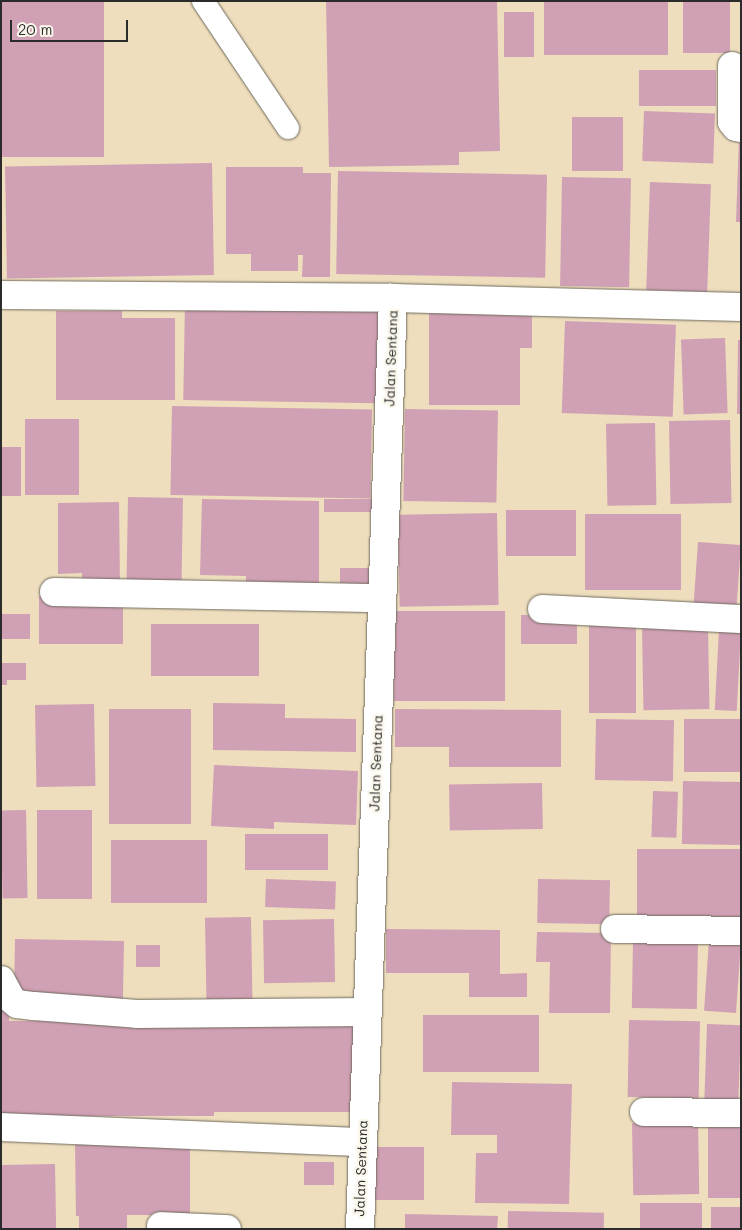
<!DOCTYPE html>
<html>
<head>
<meta charset="utf-8">
<style>
	body { margin:0 }
	#map { position:relative; width:742px; height:1230px; overflow:hidden; background:#eedebd; font-family:Mali,sans-serif }
	div>[style] { position:absolute }
	[style*='--x'] { left:calc(var(--x)*1px); top:calc(var(--y)*1px); width:calc(var(--w)*1px); rotate:calc(var(--a)*1deg) }
	.building>* { inset:0; background:#d0a0b4; transform-origin:0 0 }
	.roads { filter:drop-shadow(0 0 1px #6f6a5e) drop-shadow(0 0 1px #6f6a5e) }
	.service>* { height:22px; margin:-11px; padding:0 11px; transform-origin:11px; border-radius:11px; background:#fff }
	.minor>* { height:28px; margin:-14px; padding:0 14px; transform-origin:14px; border-radius:14px; background:#fff }
	span { translate:-50% -50%; white-space:nowrap; text-align:center; line-height:1.15; -webkit-text-stroke:5px #fbf7ec; paint-order:stroke }
	.street-label { font-size:14px; color:#2b2b2b }
	.frame { position:absolute; inset:0; border:2px solid #2b2b2b; pointer-events:none }
	.scale { position:absolute; left:10px; top:20px; width:118px; height:22px; box-sizing:border-box; border:2px solid #2b2b2b; border-top:0; padding-left:6px; font-size:15px; line-height:18px; white-space:nowrap; color:#2b2b2b; -webkit-text-stroke:4px #fbf7ec; paint-order:stroke }
</style>
</head>
<body>
<div id="map">
	<div class="building">
		<i style="left:1px;top:1px;width:103px;height:156px"></i>
		<i style="clip-path:polygon(326px 1px,497px 1px,500px 151px,459px 152px,459px 165px,329px 167px)"></i>
		<i style="left:544px;top:1px;width:124px;height:54px"></i>
		<i style="left:730px;top:2px;width:51px;height:47px;rotate:90deg"></i>
		<i style="left:504px;top:12px;width:30px;height:45px"></i>
		<i style="left:639px;top:70px;width:77px;height:36px"></i>
		<i style="left:644px;top:111px;width:71px;height:50px;rotate:2deg"></i>
		<i style="left:572px;top:117px;width:51px;height:54px"></i>
		<i style="clip-path:polygon(739px 137px,741px 137px,741px 222px,736px 222px)"></i>
		<i style="left:212px;top:163px;width:112px;height:207px;rotate:89deg"></i>
		<i style="clip-path:polygon(226px 167px,303px 167px,303px 173px,331px 173px,330px 277px,302px 277px,303px 255px,298px 255px,298px 271px,251px 271px,251px 254px,226px 254px)"></i>
		<i style="left:338px;top:171px;width:209px;height:103px;rotate:1deg"></i>
		<i style="left:562px;top:177px;width:69px;height:109px;rotate:1deg"></i>
		<i style="left:650px;top:182px;width:61px;height:108px;rotate:2deg"></i>
		<i style="left:185px;top:301px;width:194px;height:99px;rotate:1deg"></i>
		<i style="clip-path:polygon(429px 310px,532px 310px,532px 348px,520px 348px,520px 405px,429px 405px)"></i>
		<i style="clip-path:polygon(56px 311px,122px 311px,122px 318px,175px 318px,175px 400px,56px 400px)"></i>
		<i style="left:565px;top:321px;width:111px;height:92px;rotate:2deg"></i>
		<i style="left:725px;top:338px;width:75px;height:44px;rotate:88deg"></i>
		<i style="clip-path:polygon(738px 340px,741px 340px,741px 414px,737px 414px)"></i>
		<i style="left:172px;top:406px;width:200px;height:89px;rotate:1deg"></i>
		<i style="left:405px;top:409px;width:93px;height:92px;rotate:1deg"></i>
		<i style="left:79px;top:419px;width:76px;height:54px;rotate:90deg"></i>
		<i style="left:730px;top:420px;width:83px;height:61px;rotate:89deg"></i>
		<i style="left:655px;top:423px;width:82px;height:49px;rotate:89deg"></i>
		<i style="left:1px;top:447px;width:20px;height:49px"></i>
		<i style="left:128px;top:497px;width:55px;height:89px;rotate:1deg"></i>
		<i style="clip-path:polygon(202px 499px,319px 501px,319px 593px,246px 592px,246px 576px,200px 575px)"></i>
		<i style="left:324px;top:499px;width:49px;height:13px"></i>
		<i style="clip-path:polygon(119px 502px,120px 586px,82px 586px,82px 573px,58px 574px,58px 503px)"></i>
		<i style="left:506px;top:510px;width:70px;height:46px"></i>
		<i style="left:497px;top:513px;width:92px;height:99px;rotate:89deg"></i>
		<i style="left:681px;top:514px;width:76px;height:96px;rotate:90deg"></i>
		<i style="left:698px;top:542px;width:43px;height:63px;rotate:4deg"></i>
		<i style="left:340px;top:568px;width:36px;height:24px"></i>
		<i style="left:39px;top:596px;width:84px;height:48px"></i>
		<i style="left:394px;top:611px;width:111px;height:90px"></i>
		<i style="left:1px;top:614px;width:29px;height:25px"></i>
		<i style="left:521px;top:615px;width:56px;height:29px"></i>
		<i style="left:589px;top:622px;width:47px;height:91px"></i>
		<i style="left:151px;top:624px;width:108px;height:52px"></i>
		<i style="left:708px;top:626px;width:83px;height:66px;rotate:89deg"></i>
		<i style="left:719px;top:629px;width:22px;height:81px;rotate:3deg"></i>
		<i style="clip-path:polygon(1px 663px,26px 663px,26px 680px,7px 680px,7px 685px,1px 685px)"></i>
		<i style="clip-path:polygon(213px 703px,285px 704px,285px 718px,356px 719px,356px 752px,213px 750px)"></i>
		<i style="left:94px;top:704px;width:82px;height:59px;rotate:89deg"></i>
		<i style="left:191px;top:709px;width:115px;height:82px;rotate:90deg"></i>
		<i style="clip-path:polygon(395px 709px,561px 710px,561px 767px,449px 767px,449px 747px,395px 747px)"></i>
		<i style="left:596px;top:719px;width:78px;height:61px;rotate:1deg"></i>
		<i style="left:741px;top:719px;width:53px;height:57px;rotate:90deg"></i>
		<i style="clip-path:polygon(214px 765px,358px 771px,356px 825px,274px 822px,274px 829px,211px 826px)"></i>
		<i style="left:683px;top:781px;width:58px;height:63px;rotate:1deg"></i>
		<i style="left:542px;top:783px;width:46px;height:93px;rotate:89deg"></i>
		<i style="left:653px;top:791px;width:25px;height:46px;rotate:2deg"></i>
		<i style="left:26px;top:810px;width:88px;height:25px;rotate:89deg"></i>
		<i style="left:37px;top:810px;width:55px;height:89px"></i>
		<i style="left:245px;top:834px;width:83px;height:36px"></i>
		<i style="left:111px;top:840px;width:96px;height:63px"></i>
		<i style="left:637px;top:849px;width:104px;height:77px"></i>
		<i style="left:266px;top:879px;width:70px;height:28px;rotate:2deg"></i>
		<i style="left:538px;top:879px;width:72px;height:44px;rotate:1deg"></i>
		<i style="left:251px;top:917px;width:82px;height:46px;rotate:89deg"></i>
		<i style="left:334px;top:919px;width:63px;height:71px;rotate:89deg"></i>
		<i style="clip-path:polygon(386px 929px,500px 930px,500px 974px,527px 973px,527px 997px,469px 997px,469px 973px,386px 973px)"></i>
		<i style="clip-path:polygon(537px 932px,611px 933px,610px 1013px,549px 1013px,550px 962px,536px 962px)"></i>
		<i style="left:15px;top:939px;width:109px;height:61px;rotate:1deg"></i>
		<i style="left:709px;top:940px;width:32px;height:71px;rotate:4deg"></i>
		<i style="left:633px;top:941px;width:65px;height:67px;rotate:1deg"></i>
		<i style="left:136px;top:945px;width:24px;height:22px"></i>
		<i style="clip-path:polygon(1px 998px,9px 998px,9px 1021px,359px 1022px,358px 1112px,214px 1112px,214px 1116px,1px 1116px)"></i>
		<i style="left:423px;top:1015px;width:116px;height:57px"></i>
		<i style="left:629px;top:1020px;width:71px;height:77px;rotate:1deg"></i>
		<i style="left:707px;top:1024px;width:34px;height:77px;rotate:2deg"></i>
		<i style="clip-path:polygon(452px 1082px,572px 1084px,569px 1204px,475px 1203px,476px 1153px,497px 1153px,497px 1135px,451px 1135px)"></i>
		<i style="left:698px;top:1122px;width:72px;height:66px;rotate:89deg"></i>
		<i style="left:741px;top:1126px;width:72px;height:33px;rotate:90deg"></i>
		<i style="clip-path:polygon(75px 1144px,190px 1144px,190px 1215px,127px 1215px,127px 1229px,79px 1229px,79px 1216px,76px 1216px)"></i>
		<i style="left:372px;top:1147px;width:52px;height:53px"></i>
		<i style="left:304px;top:1162px;width:30px;height:23px"></i>
		<i style="left:55px;top:1164px;width:65px;height:54px;rotate:89deg"></i>
		<i style="left:640px;top:1203px;width:62px;height:26px"></i>
		<i style="left:711px;top:1207px;width:30px;height:22px"></i>
		<i style="left:508px;top:1211px;width:96px;height:18px;rotate:1deg"></i>
		<i style="clip-path:polygon(405px 1214px,498px 1216px,497px 1229px,405px 1229px)"></i>
	</div>
	<div class="roads">
		<div class="service">
			<i style="--x:203;--y:1;--w:153;--a:56.2"></i>
		</div>
		<div class="minor">
			<i style="--x:732;--y:66;--w:56;--a:90"></i>
			<i style="--x:732;--y:122;--w:6;--a:51"></i>
			<i style="--x:736;--y:127;--w:5;--a:11"></i>
			<i style="--x:1;--y:295;--w:392;--a:0.4"></i>
			<i style="--x:393;--y:298;--w:348;--a:1.5"></i>
			<i style="--x:54;--y:592;--w:327;--a:1.1"></i>
			<i style="--x:542;--y:609;--w:199;--a:2.9"></i>
			<i style="--x:615;--y:929;--w:126;--a:0.9"></i>
			<i style="--x:1;--y:980;--w:21;--a:62"></i>
			<i style="--x:11;--y:999;--w:8;--a:40"></i>
			<i style="--x:17;--y:1004;--w:17;--a:7"></i>
			<i style="--x:34;--y:1006;--w:103;--a:4.4"></i>
			<i style="--x:137;--y:1014;--w:230;--a:-0.5"></i>
			<i style="--x:644;--y:1112;--w:97;--a:0.6"></i>
			<i style="--x:1;--y:1127;--w:361;--a:2.4"></i>
			<i style="--x:161;--y:1226;--w:66;--a:2.6"></i>
			<i style="--x:360;--y:1229;--w:932;--a:-87.97"></i>
		</div>
	</div>
	<div class="street-label">
		<span style="left:391px;top:358px;rotate:-88deg">Jalan Sentana</span>
		<span style="left:376px;top:763px;rotate:-88deg">Jalan Sentana</span>
		<span style="left:361px;top:1168px;rotate:-88deg">Jalan Sentana</span>
	</div>
	<div class="frame"></div>
	<div class="scale">20 m</div>
</div>
</body>
</html>
